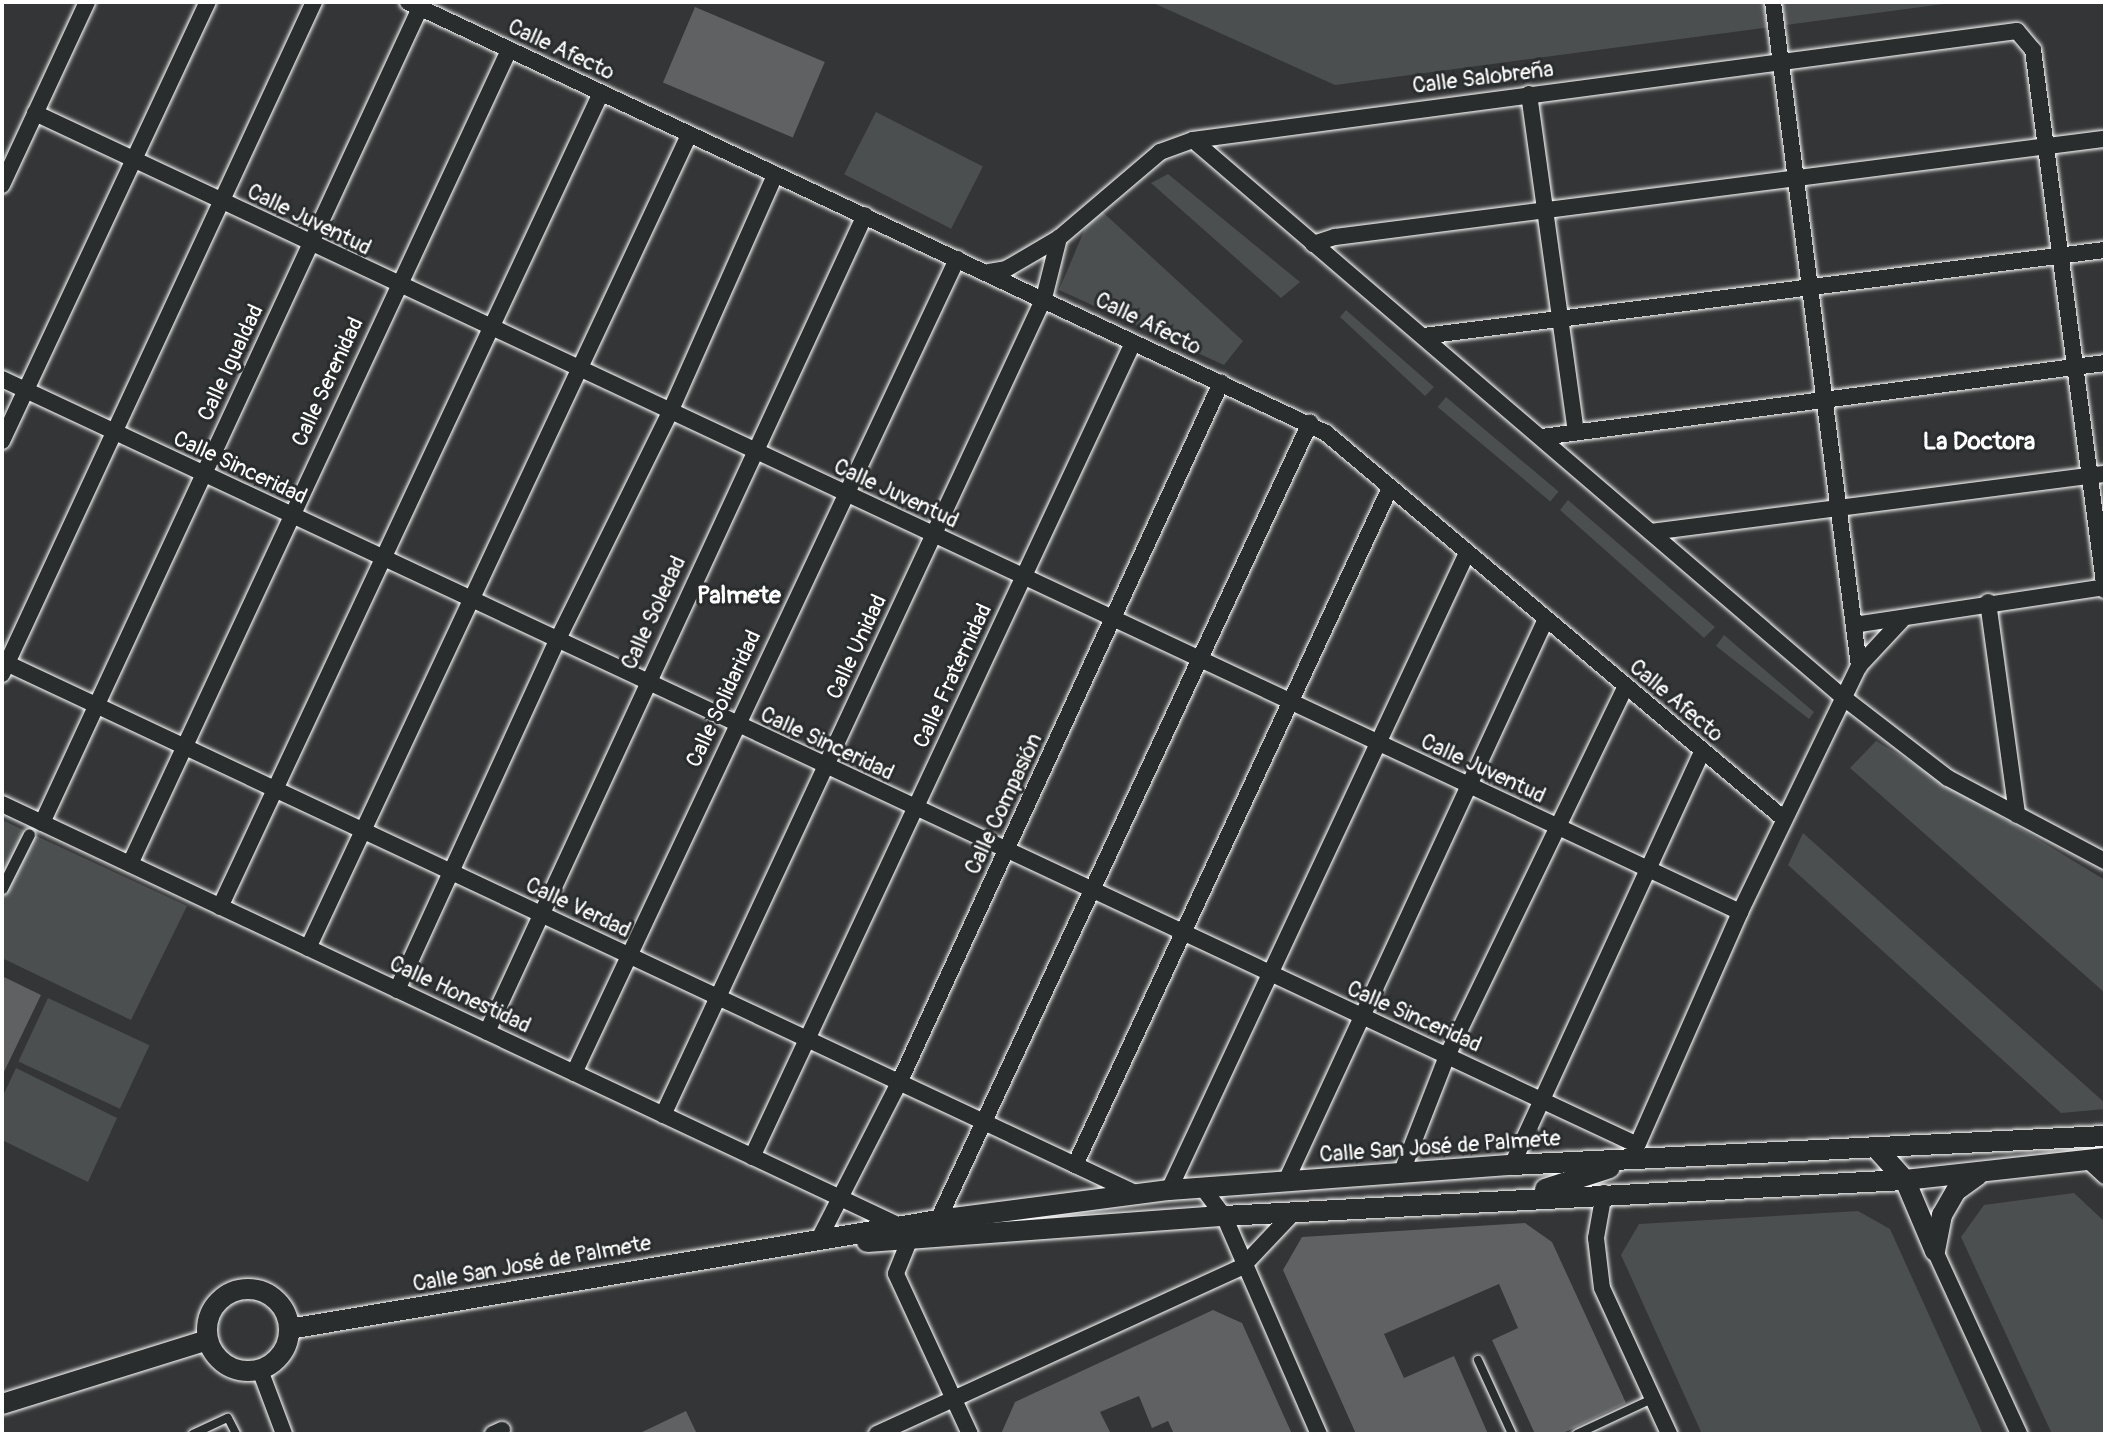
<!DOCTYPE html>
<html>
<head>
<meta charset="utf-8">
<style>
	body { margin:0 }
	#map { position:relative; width:2107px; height:1436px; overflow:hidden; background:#333536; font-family:Pangolin,sans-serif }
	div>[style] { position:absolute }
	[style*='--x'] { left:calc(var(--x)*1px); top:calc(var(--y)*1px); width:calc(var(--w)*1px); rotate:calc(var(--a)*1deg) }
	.green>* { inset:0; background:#4c4f50; transform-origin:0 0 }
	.building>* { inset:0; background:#5f6162; transform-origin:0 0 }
	.roads { filter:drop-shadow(0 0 2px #fff) drop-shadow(0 0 2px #fff) }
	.service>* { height:8px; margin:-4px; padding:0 4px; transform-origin:4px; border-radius:4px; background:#2a2d2e }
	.pedestrian>* { height:11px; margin:-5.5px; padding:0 5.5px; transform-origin:5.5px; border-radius:5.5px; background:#2a2d2e }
	.minor>* { height:16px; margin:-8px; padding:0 8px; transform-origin:8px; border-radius:8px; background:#2a2d2e }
	.tertiary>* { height:20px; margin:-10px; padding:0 10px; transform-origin:10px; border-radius:10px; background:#2a2d2e }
	.tertiary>.ring { margin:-10px; padding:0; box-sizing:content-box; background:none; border:20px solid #2a2d2e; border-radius:50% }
	span { translate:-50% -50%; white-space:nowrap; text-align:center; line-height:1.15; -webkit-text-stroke:6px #2a2d2e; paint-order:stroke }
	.street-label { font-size:22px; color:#fff }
	.neighbourhood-label { font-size:24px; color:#fff; font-weight:700 }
	.frame { position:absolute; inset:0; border:4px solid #fff; pointer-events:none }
</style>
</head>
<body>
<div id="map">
	<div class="green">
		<i style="clip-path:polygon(1151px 2px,1959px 2px,1335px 85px)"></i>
		<i style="left:876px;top:112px;width:120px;height:70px;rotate:27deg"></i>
		<i style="clip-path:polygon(1168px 174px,1300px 282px,1281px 298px,1151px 183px)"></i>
		<i style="clip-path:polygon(1095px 205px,1243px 341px,1224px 365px,1059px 290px)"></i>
		<i style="clip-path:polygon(1346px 310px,1434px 387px,1425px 396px,1340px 317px)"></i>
		<i style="left:1446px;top:397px;width:147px;height:13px;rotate:40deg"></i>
		<i style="clip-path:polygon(1568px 500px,1715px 627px,1704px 638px,1560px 510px)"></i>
		<i style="clip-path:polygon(1724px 635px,1814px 712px,1809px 719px,1716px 646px)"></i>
		<i style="clip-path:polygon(1876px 741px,2105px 880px,2105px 993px,1850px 768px)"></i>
		<i style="clip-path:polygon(2px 820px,187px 906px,131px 1020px,2px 958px)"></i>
		<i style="clip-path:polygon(1803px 833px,2105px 1103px,2105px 1109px,2061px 1113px,1788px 865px)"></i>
		<i style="left:48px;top:998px;width:112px;height:70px;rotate:25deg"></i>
		<i style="clip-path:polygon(16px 1068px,117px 1118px,88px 1182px,2px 1140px,2px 1098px)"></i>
		<i style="clip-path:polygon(2074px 1193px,2105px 1222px,2105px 1434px,2052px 1434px,1961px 1237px,1984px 1205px)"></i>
		<i style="clip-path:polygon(1858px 1211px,1890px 1229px,1983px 1434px,1702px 1434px,1621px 1255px,1639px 1224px)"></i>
	</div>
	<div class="building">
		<i style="left:695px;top:7px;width:141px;height:82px;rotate:23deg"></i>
		<i style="clip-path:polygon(2px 976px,41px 995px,2px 1076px)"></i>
		<i style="clip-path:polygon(1525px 1223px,1552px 1242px,1626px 1403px,1561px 1434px,1535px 1434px,1492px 1340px,1518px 1328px,1499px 1284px,1384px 1334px,1404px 1378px,1454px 1356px,1488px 1434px,1356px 1434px,1283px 1270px,1302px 1237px)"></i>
		<i style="clip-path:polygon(1213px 1310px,1242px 1323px,1292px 1434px,1174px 1434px,1168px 1421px,1152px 1428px,1139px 1396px,1100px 1412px,1111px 1434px,1001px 1434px,1015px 1402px)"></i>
		<i style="clip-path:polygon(686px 1411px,697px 1434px,638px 1434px)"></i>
	</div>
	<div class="roads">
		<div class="service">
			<i style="--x:1478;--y:1360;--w:81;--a:65.3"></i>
			<i style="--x:193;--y:1434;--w:38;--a:-25"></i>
			<i style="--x:228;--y:1418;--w:18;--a:63"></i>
			<i style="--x:1577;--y:1434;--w:83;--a:-25"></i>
		</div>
		<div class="pedestrian">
			<i style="--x:2;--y:888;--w:60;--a:-63.4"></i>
		</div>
		<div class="minor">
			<i style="--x:408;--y:2;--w:1014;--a:25.15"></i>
			<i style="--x:1326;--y:433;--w:599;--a:40.12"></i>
			<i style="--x:1773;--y:2;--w:670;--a:82.62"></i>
			<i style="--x:1529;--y:94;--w:340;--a:82.1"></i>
			<i style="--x:35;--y:113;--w:1883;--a:25.11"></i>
			<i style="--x:1193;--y:140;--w:857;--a:40.6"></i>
			<i style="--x:1844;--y:698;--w:131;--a:37.6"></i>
			<i style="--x:1948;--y:778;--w:178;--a:27.9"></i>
			<i style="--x:2;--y:185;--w:202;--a:-65.1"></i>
			<i style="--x:1313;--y:244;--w:23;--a:-18"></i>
			<i style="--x:1335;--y:237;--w:774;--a:-7.27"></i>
			<i style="--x:989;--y:272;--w:17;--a:-10"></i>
			<i style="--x:1006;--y:269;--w:61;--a:-30.3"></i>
			<i style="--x:1059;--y:238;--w:133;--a:-40.4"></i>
			<i style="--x:1160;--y:152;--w:35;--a:-20"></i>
			<i style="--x:1193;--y:140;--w:831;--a:-7.54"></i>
			<i style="--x:2017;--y:31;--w:25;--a:50"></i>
			<i style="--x:2033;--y:50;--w:545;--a:82.41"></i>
			<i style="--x:1424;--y:336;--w:686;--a:-7.2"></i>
			<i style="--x:2;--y:379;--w:1803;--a:25.1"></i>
			<i style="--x:1542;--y:437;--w:568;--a:-7.49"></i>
			<i style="--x:2;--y:441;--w:485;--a:-64.9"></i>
			<i style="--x:1651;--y:532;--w:458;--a:-7.3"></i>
			<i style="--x:1988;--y:602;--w:215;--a:82.2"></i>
			<i style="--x:1854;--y:625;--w:254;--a:-8.6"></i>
			<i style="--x:2;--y:661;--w:1254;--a:25.15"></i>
			<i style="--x:2;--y:674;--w:741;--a:-65.1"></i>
			<i style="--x:2;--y:804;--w:992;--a:25.17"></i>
			<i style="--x:900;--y:1226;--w:17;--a:59"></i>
			<i style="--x:909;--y:1241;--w:35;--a:112"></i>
			<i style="--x:896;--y:1274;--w:176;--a:65.2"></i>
			<i style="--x:42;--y:823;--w:898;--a:-65.12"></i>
			<i style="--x:130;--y:864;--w:898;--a:-65.03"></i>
			<i style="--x:220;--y:907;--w:899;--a:-64.92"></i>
			<i style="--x:308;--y:948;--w:898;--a:-64.89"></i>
			<i style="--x:397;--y:990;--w:384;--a:-65.4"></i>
			<i style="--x:557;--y:641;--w:255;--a:-63.7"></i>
			<i style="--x:670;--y:412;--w:259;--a:-66.1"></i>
			<i style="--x:487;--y:1032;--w:900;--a:-65.17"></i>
			<i style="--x:574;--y:1073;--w:900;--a:-64.8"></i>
			<i style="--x:663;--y:1115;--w:901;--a:-65"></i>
			<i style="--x:1044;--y:298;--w:62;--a:-76"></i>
			<i style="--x:1633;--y:1155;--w:266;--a:-66.2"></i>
			<i style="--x:1740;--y:912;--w:273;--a:-64.2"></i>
			<i style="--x:1859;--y:666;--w:62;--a:-47"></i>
			<i style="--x:752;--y:1157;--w:899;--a:-64.92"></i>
			<i style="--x:2089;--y:1161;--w:22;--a:43"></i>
			<i style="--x:1075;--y:1165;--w:747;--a:-65.05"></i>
			<i style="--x:1512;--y:1165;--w:456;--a:-65.3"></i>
			<i style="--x:1401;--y:1174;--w:127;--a:-68.7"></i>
			<i style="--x:1447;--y:1056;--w:410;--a:-64.2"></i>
			<i style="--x:1286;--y:1181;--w:617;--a:-65.18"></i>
			<i style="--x:1202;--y:1187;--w:36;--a:53"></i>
			<i style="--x:1224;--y:1216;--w:238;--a:66.5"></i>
			<i style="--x:1169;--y:1190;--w:703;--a:-64.93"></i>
			<i style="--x:1604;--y:1193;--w:46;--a:100.1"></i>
			<i style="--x:1596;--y:1238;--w:50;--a:83.2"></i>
			<i style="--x:1602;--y:1288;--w:161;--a:65.3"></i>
			<i style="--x:938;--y:1220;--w:880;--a:-64.98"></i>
			<i style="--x:819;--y:1239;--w:175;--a:-62.9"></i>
			<i style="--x:899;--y:1083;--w:771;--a:-65.3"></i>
			<i style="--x:1935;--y:1251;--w:201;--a:65.3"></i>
			<i style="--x:260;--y:1370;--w:68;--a:69.4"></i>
			<i style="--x:493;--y:1434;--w:10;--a:-24"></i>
			<i style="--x:877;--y:1434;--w:401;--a:-24.6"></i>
			<i style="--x:1242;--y:1267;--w:77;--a:-46.6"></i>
		</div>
		<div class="tertiary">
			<i style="--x:1876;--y:1148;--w:43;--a:47.8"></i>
			<i style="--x:1905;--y:1180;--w:77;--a:67.1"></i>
			<i style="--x:1545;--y:1189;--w:68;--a:-17.9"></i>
			<i style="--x:867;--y:1242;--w:358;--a:-4.2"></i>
			<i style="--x:1224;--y:1216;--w:682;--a:-3.03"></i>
			<i style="--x:1905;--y:1180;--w:201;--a:-6.3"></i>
			<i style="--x:1935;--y:1251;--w:37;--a:-79"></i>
			<i style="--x:1942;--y:1215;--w:28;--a:-60"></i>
			<i style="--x:1956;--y:1191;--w:27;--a:-36"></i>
			<i class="ring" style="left:207px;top:1289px;width:62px;height:62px"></i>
			<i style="--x:289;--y:1329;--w:658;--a:-9.53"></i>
			<i style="--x:938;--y:1220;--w:233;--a:-7.4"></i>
			<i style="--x:1169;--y:1190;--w:344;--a:-4.2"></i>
			<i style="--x:1512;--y:1165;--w:594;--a:-2.8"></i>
			<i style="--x:2;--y:1404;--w:215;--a:-17.3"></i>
		</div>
	</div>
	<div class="street-label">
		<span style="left:561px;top:50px;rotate:25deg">Calle Afecto</span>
		<span style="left:1483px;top:78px;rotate:-7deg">Calle Salobreña</span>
		<span style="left:309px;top:220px;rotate:26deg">Calle Juventud</span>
		<span style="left:1148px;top:324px;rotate:26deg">Calle Afecto</span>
		<span style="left:231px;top:363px;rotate:-65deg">Calle Igualdad</span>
		<span style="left:328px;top:382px;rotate:-65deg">Calle Serenidad</span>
		<span style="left:240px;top:468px;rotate:25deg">Calle Sinceridad</span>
		<span style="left:896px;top:494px;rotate:25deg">Calle Juventud</span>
		<span style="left:654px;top:613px;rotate:-65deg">Calle Soledad</span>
		<span style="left:857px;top:647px;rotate:-65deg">Calle Unidad</span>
		<span style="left:953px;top:676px;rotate:-65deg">Calle Fraternidad</span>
		<span style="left:724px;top:699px;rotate:-65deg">Calle Solidaridad</span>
		<span style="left:1676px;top:701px;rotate:40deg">Calle Afecto</span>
		<span style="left:827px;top:744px;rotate:25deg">Calle Sinceridad</span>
		<span style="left:1483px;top:769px;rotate:25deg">Calle Juventud</span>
		<span style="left:1004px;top:804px;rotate:-65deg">Calle Compasión</span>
		<span style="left:578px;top:908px;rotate:25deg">Calle Verdad</span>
		<span style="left:460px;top:995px;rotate:25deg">Calle Honestidad</span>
		<span style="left:1414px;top:1017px;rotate:24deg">Calle Sinceridad</span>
		<span style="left:1440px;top:1147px;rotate:-4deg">Calle San José de Palmete</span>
		<span style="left:532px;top:1264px;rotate:-10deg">Calle San José de Palmete</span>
	</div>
	<div class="neighbourhood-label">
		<span style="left:1979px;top:442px">La Doctora</span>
		<span style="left:739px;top:596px">Palmete</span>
	</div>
	<div class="frame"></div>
</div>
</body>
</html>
